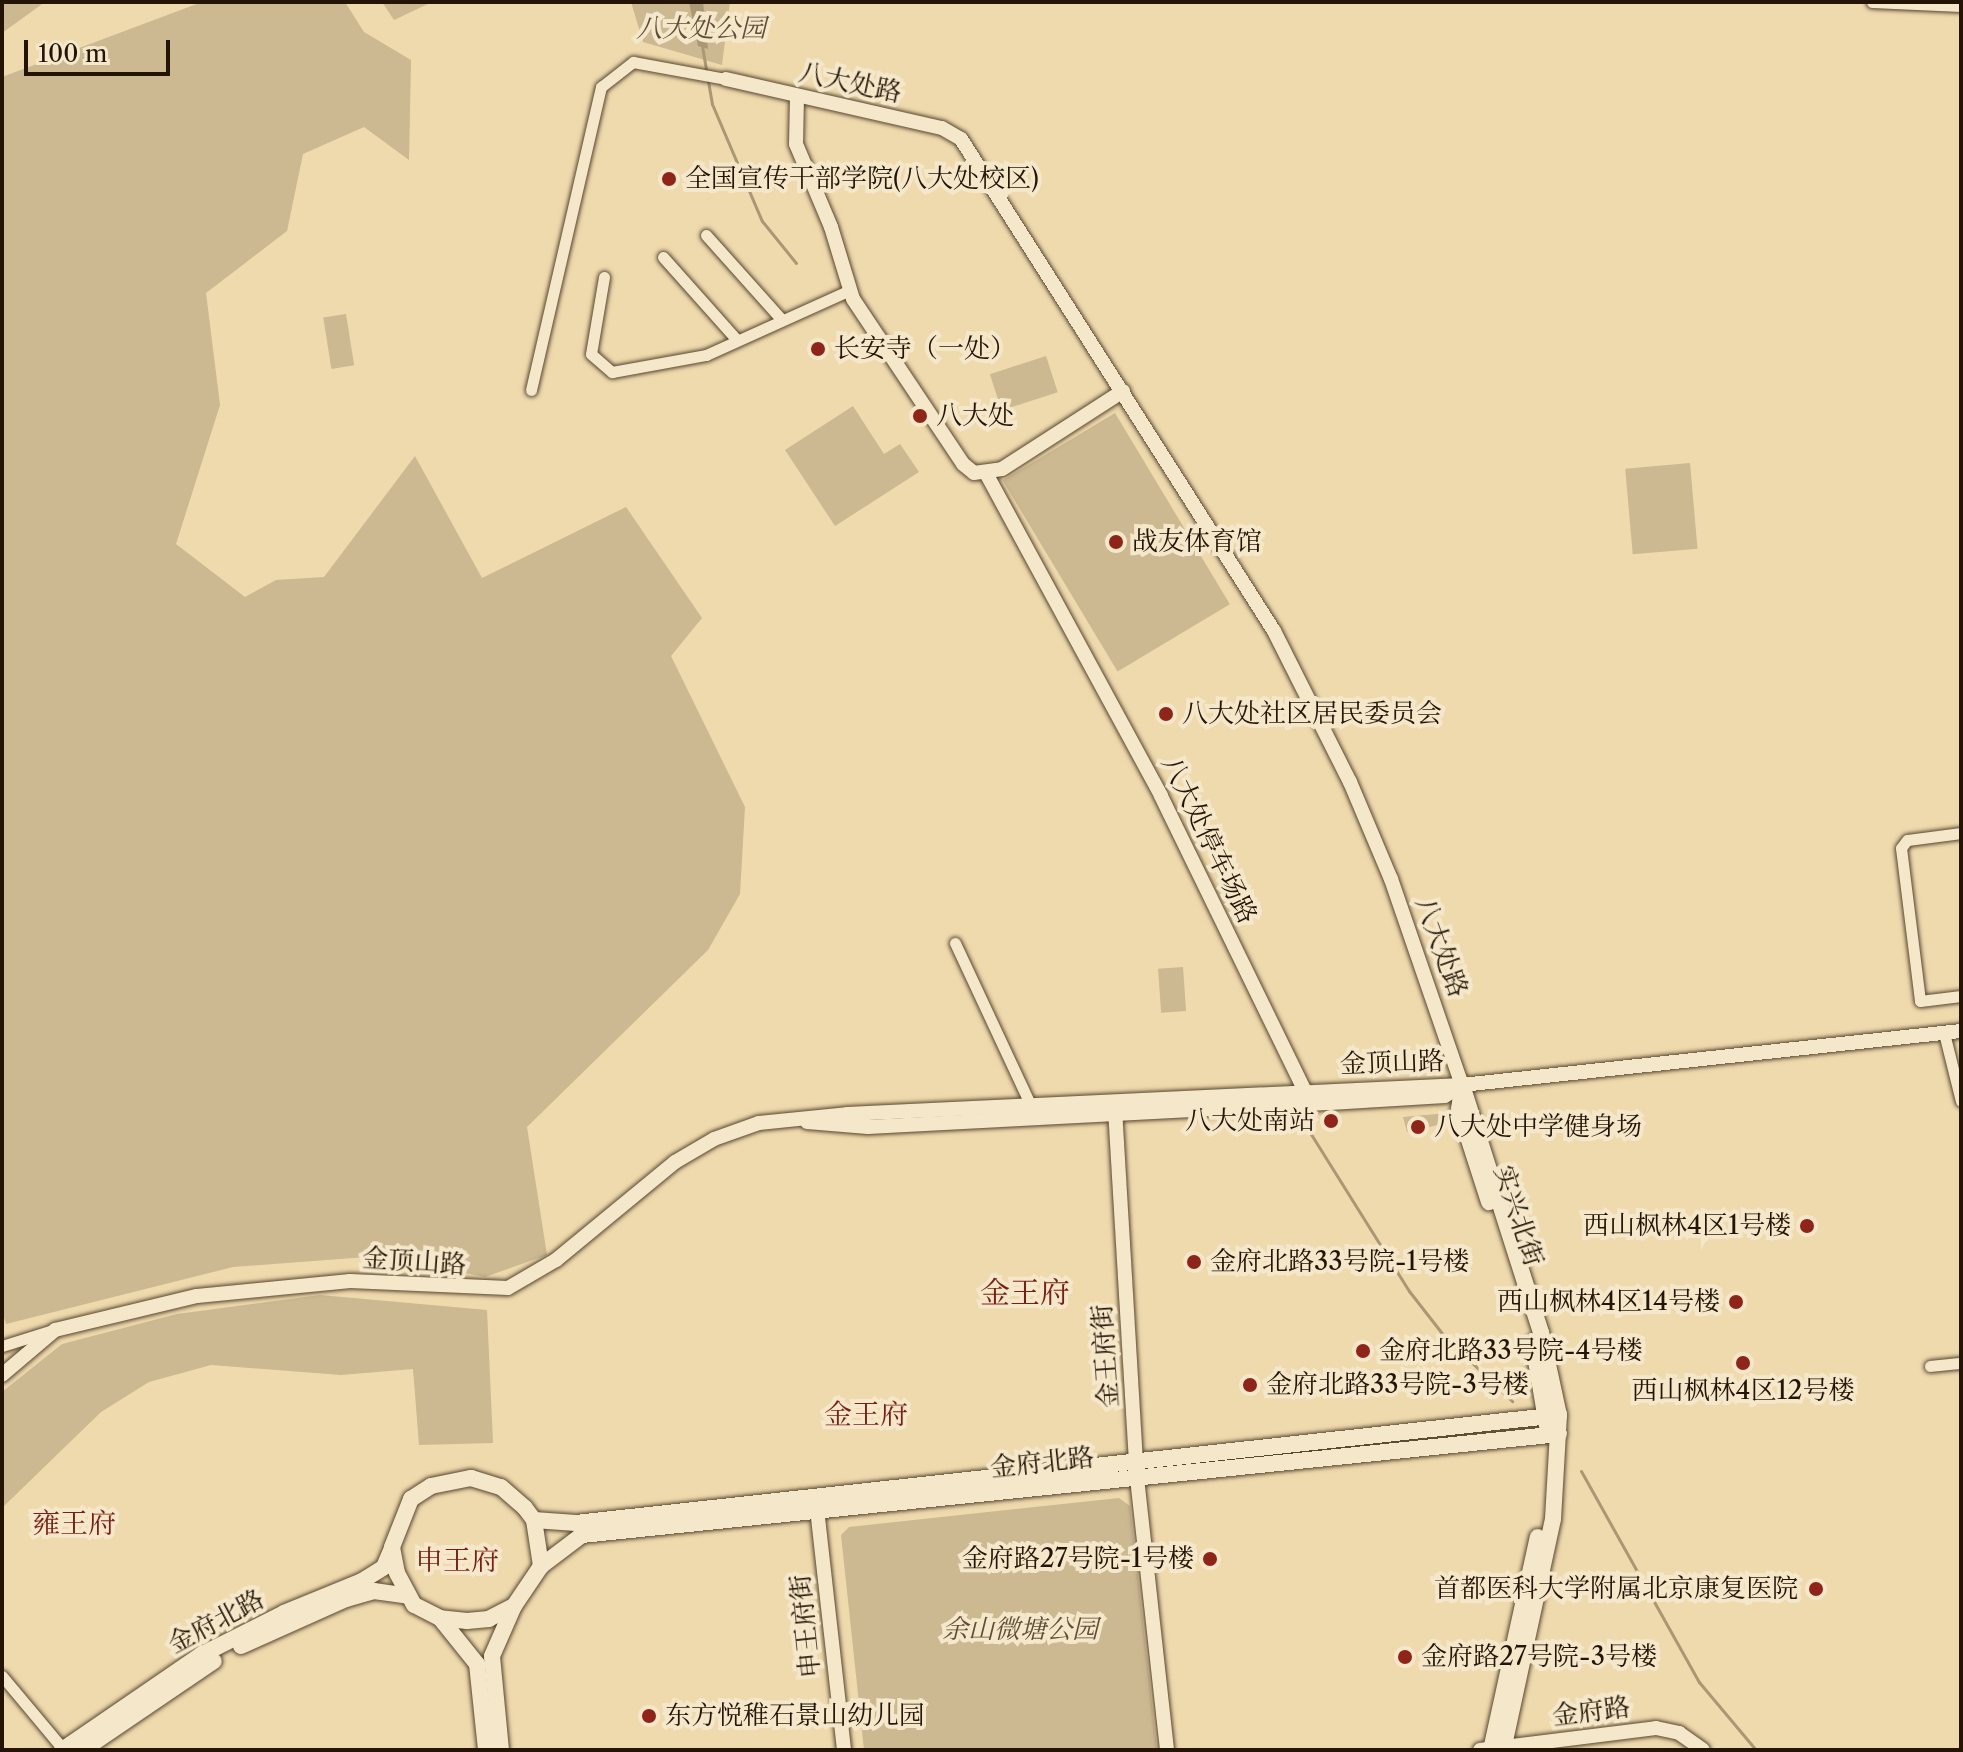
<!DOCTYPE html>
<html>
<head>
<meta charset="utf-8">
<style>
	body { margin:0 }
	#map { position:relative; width:1963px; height:1752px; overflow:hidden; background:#efdaad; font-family:"Libre Caslon Text","Noto Serif SC",serif }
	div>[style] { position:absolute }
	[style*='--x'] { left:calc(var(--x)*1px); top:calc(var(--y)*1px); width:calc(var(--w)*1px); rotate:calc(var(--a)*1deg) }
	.green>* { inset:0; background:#ccb891; transform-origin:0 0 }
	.water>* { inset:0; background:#aa9774 }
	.stream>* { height:3px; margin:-1.5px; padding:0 1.5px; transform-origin:1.5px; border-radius:1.5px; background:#aa9774 }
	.roads { filter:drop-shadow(0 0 2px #574630) drop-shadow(0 0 2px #574630) }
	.minor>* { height:11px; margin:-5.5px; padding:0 5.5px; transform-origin:5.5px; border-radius:5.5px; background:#f5e7ca }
	.tertiary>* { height:14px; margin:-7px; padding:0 7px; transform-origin:7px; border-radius:7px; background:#f5e7ca }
	.secondary>* { height:16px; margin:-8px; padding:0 8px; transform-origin:8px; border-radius:8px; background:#f5e7ca }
	.dots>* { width:22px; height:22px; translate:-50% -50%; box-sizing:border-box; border:4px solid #f5e7ca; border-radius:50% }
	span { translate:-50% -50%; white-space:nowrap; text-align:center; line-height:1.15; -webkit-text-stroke:8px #f5e7ca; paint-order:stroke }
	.park-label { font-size:26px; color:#5f4d37; font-style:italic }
	.street-label { font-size:26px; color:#241406 }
	.poi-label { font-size:26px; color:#241406 }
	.left { translate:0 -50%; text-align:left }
	.right { translate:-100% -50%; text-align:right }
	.neighbourhood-label { font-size:28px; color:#7a1f14 }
	.quarter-label { font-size:30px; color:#7a1f14 }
	.frame { position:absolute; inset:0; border:4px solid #241406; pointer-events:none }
	.scale { position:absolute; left:24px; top:40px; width:146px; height:36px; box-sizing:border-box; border:4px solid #241406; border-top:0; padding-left:10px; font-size:24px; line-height:28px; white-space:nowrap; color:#241406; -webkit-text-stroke:6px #f5e7ca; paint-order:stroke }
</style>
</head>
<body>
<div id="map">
	<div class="green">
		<i style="clip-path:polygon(2px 2px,45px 2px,2px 33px)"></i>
		<i style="clip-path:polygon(202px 2px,345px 2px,364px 32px,411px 60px,409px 160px,364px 127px,303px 154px,287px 231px,206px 293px,220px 405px,176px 544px,245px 597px,276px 580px,324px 577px,415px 456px,482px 578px,626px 507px,702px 618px,671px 656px,745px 807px,740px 894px,708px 950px,527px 1127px,547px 1255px,485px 1277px,380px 1256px,233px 1267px,6px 1324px,2px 1311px,2px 77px)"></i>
		<i style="clip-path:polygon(382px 2px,432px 2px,394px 20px)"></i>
		<i style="clip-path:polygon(631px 2px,730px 2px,722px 65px,643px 42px)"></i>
		<i style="left:346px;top:314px;width:52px;height:23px;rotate:81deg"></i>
		<i style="left:1046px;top:356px;width:38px;height:59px;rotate:72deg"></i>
		<i style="clip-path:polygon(853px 406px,884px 454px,900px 444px,919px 472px,835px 526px,785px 450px)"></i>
		<i style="left:1115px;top:413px;width:223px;height:131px;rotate:59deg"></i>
		<i style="left:1690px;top:463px;width:86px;height:65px;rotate:85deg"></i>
		<i style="left:1183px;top:967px;width:44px;height:25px;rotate:86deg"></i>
		<i style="clip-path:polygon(1448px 1113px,1451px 1122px,1407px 1132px,1403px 1117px)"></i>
		<i style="clip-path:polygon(320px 1295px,487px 1310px,493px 1443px,419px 1445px,413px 1369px,341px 1375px,211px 1365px,149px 1382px,101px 1412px,2px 1508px,2px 1392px,62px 1344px,177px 1314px)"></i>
		<i style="clip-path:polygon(1119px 1498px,1130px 1506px,1157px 1750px,864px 1750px,841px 1535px,849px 1527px)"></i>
	</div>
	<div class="water">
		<i style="clip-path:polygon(689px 2px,703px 2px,708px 49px,698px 46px)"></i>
	</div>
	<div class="stream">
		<i style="--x:702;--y:46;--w:59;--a:80.2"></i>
		<i style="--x:712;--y:104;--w:127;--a:66.9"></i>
		<i style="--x:762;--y:221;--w:54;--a:51"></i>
		<i style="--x:1309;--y:1131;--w:189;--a:58"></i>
		<i style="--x:1409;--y:1291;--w:58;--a:52"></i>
		<i style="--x:1445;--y:1337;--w:93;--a:43.7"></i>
		<i style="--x:1581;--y:1471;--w:242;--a:60.8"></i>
		<i style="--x:1699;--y:1682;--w:89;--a:50"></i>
	</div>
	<div class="roads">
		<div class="minor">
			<i style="--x:1872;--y:2;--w:89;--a:2.6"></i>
			<i style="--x:706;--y:235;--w:114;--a:48.2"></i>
			<i style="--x:663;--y:257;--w:111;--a:48.3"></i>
			<i style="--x:604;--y:277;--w:78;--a:99.6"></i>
			<i style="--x:591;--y:354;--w:28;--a:41"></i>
			<i style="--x:612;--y:372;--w:96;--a:-10.3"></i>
			<i style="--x:706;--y:355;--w:158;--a:-24.3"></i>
			<i style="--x:531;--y:390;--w:311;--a:-77"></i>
			<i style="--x:601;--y:87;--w:41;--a:-38"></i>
			<i style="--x:633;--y:62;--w:95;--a:10.4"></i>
			<i style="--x:1961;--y:833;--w:54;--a:172.6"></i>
			<i style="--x:1907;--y:840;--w:10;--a:127"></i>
			<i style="--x:1901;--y:848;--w:154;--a:82.9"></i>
			<i style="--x:1920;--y:1001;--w:41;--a:-7"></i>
			<i style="--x:955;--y:943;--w:184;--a:65"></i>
			<i style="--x:1944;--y:1033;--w:70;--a:76"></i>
			<i style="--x:2;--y:1346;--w:50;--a:-17.4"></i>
			<i style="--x:1930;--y:1366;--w:31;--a:-6"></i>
			<i style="--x:2;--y:1676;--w:95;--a:50.1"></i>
		</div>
		<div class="tertiary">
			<i style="--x:726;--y:79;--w:221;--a:12.8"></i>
			<i style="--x:942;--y:128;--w:22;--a:30"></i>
			<i style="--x:961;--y:139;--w:583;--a:57.54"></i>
			<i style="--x:1274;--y:631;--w:169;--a:63.3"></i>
			<i style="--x:1350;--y:782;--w:105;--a:67.1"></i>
			<i style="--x:1391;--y:879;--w:218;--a:71"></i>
			<i style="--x:797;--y:97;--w:47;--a:91.2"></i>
			<i style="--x:796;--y:144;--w:90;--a:67.1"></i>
			<i style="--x:831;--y:227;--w:75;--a:73"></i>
			<i style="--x:853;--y:299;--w:198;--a:56.3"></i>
			<i style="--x:963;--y:464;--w:14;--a:39"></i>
			<i style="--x:974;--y:473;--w:28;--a:-8"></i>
			<i style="--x:1002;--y:469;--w:144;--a:-32.8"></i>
			<i style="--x:987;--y:475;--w:365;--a:61.5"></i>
			<i style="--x:1161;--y:796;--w:343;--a:64"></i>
			<i style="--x:1115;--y:1109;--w:370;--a:86.6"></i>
			<i style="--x:1137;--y:1478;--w:274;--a:83.7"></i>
			<i style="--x:807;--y:1122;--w:61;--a:4.7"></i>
			<i style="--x:868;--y:1127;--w:463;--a:-3"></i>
			<i style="--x:1330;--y:1103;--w:115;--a:-3.5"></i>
			<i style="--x:1445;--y:1096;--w:20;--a:-33"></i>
			<i style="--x:2;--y:1375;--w:70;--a:-40.3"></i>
			<i style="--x:55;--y:1330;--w:146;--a:-13.5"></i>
			<i style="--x:197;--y:1296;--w:154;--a:-5.6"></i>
			<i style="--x:350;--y:1281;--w:158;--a:2.5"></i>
			<i style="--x:508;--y:1288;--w:56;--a:-30.3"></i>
			<i style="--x:556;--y:1260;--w:154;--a:-39.5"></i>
			<i style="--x:675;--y:1162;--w:45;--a:-30.5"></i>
			<i style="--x:714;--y:1139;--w:48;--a:-19.6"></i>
			<i style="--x:759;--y:1123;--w:88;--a:-5.8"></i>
			<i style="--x:847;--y:1114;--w:616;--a:-2.7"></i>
			<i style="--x:1462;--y:1085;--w:502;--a:-6.18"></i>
			<i style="--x:816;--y:1500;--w:252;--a:83.6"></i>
			<i style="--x:1480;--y:1750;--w:177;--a:-7.1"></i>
			<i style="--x:1656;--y:1728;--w:24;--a:12"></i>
			<i style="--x:1679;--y:1733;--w:29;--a:35"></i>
		</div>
		<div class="secondary">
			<i style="--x:1462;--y:1085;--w:259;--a:72.3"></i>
			<i style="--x:1541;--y:1332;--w:85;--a:77.8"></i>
			<i style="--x:1559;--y:1415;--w:104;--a:93.3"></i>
			<i style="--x:1553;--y:1519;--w:236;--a:102.2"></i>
			<i style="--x:1462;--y:1086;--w:23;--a:97"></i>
			<i style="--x:1459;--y:1109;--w:98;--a:72.1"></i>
			<i style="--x:1533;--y:1343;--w:84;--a:80.4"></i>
			<i style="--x:471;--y:1478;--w:31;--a:17"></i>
			<i style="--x:501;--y:1487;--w:32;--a:41"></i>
			<i style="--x:525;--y:1508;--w:15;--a:53"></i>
			<i style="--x:534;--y:1520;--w:47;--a:81.3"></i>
			<i style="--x:541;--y:1566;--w:48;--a:124"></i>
			<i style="--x:514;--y:1606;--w:28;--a:153"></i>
			<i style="--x:489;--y:1619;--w:22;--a:175"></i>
			<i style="--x:467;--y:1621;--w:27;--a:-174"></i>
			<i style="--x:440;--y:1618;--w:29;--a:-153"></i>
			<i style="--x:414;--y:1605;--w:36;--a:-118"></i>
			<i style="--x:397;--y:1573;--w:26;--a:-101"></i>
			<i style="--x:392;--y:1547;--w:52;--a:-68.4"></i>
			<i style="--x:411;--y:1499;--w:24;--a:-33"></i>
			<i style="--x:431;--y:1486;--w:41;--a:-11.3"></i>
			<i style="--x:534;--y:1520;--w:42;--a:4.1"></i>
			<i style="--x:576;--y:1523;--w:989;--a:-6.27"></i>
			<i style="--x:541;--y:1566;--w:51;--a:-37.1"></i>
			<i style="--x:582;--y:1535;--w:982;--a:-5.9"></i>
			<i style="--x:440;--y:1618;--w:59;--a:51.2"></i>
			<i style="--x:477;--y:1664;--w:86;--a:84"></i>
			<i style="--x:241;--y:1646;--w:115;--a:-24.1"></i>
			<i style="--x:346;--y:1599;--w:29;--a:-16"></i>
			<i style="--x:374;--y:1591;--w:35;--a:8"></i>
			<i style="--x:62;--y:1750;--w:168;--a:-34.4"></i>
			<i style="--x:201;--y:1655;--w:93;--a:-26.8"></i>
			<i style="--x:284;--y:1613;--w:84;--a:-22.3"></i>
			<i style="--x:362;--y:1581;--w:26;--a:-32"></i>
			<i style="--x:384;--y:1567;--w:21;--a:-67"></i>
			<i style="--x:83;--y:1750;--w:158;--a:-34.2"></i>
			<i style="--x:501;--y:1750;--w:94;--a:-95.5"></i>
			<i style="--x:492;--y:1656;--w:55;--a:-66.3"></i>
			<i style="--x:1491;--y:1750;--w:218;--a:-77.6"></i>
		</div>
	</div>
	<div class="dots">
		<i style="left:669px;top:179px;background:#8f2418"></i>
		<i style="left:818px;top:349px;background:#8f2418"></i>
		<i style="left:920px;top:416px;background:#8f2418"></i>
		<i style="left:1116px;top:542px;background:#8f2418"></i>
		<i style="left:1166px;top:714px;background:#8f2418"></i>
		<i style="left:1331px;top:1121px;background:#8f2418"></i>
		<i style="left:1418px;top:1127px;background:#8f2418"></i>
		<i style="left:1807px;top:1226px;background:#8f2418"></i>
		<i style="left:1194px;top:1262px;background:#8f2418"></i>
		<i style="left:1736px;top:1302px;background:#8f2418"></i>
		<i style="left:1363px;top:1351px;background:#8f2418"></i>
		<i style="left:1743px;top:1363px;background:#8f2418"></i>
		<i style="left:1250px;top:1385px;background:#8f2418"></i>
		<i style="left:1210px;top:1559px;background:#8f2418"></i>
		<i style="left:1816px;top:1589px;background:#8f2418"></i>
		<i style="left:1405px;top:1657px;background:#8f2418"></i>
		<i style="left:649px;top:1716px;background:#8f2418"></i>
	</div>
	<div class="park-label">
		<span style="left:701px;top:29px">八大处公园</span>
		<span style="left:1020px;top:1630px">余山微塘公园</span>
	</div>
	<div class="street-label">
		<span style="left:850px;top:83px;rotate:12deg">八大处路</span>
		<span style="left:1209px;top:840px;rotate:64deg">八大处停车场路</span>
		<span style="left:1441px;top:947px;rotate:70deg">八大处路</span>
		<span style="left:1392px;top:1063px;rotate:-2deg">金顶山路</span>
		<span style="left:1518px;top:1216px;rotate:72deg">实兴北街</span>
		<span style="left:414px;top:1262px;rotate:4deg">金顶山路</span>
		<span style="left:1106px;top:1356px;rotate:-94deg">金王府街</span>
		<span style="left:1042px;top:1463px;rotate:-6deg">金府北路</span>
		<span style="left:216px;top:1622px;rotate:-28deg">金府北路</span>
		<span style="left:806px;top:1626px;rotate:-96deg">申王府街</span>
		<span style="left:1591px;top:1712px;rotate:-7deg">金府路</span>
	</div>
	<div class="poi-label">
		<span class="left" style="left:685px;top:179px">全国宣传干部学院(八大处校区)</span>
		<span class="left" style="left:834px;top:349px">长安寺（一处）</span>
		<span class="left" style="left:936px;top:416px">八大处</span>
		<span class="left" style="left:1132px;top:542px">战友体育馆</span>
		<span class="left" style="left:1182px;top:714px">八大处社区居民委员会</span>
		<span class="right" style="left:1315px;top:1121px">八大处南站</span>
		<span class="left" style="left:1434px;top:1127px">八大处中学健身场</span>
		<span class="right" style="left:1791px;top:1226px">西山枫林4区1号楼</span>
		<span class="left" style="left:1210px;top:1262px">金府北路33号院-1号楼</span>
		<span class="right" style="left:1720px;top:1302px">西山枫林4区14号楼</span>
		<span class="left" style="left:1379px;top:1351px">金府北路33号院-4号楼</span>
		<span class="left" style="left:1266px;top:1385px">金府北路33号院-3号楼</span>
		<span style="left:1743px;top:1391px">西山枫林4区12号楼</span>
		<span class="right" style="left:1194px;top:1559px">金府路27号院-1号楼</span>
		<span class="right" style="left:1798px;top:1589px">首都医科大学附属北京康复医院</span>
		<span class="left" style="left:1421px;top:1657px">金府路27号院-3号楼</span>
		<span class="left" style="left:665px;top:1716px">东方悦稚石景山幼儿园</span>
	</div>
	<div class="neighbourhood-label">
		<span style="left:866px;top:1414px">金王府</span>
		<span style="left:74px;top:1523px">雍王府</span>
		<span style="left:457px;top:1560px">申王府</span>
	</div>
	<div class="quarter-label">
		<span style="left:1025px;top:1293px">金王府</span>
	</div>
	<div class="frame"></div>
	<div class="scale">100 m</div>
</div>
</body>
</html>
